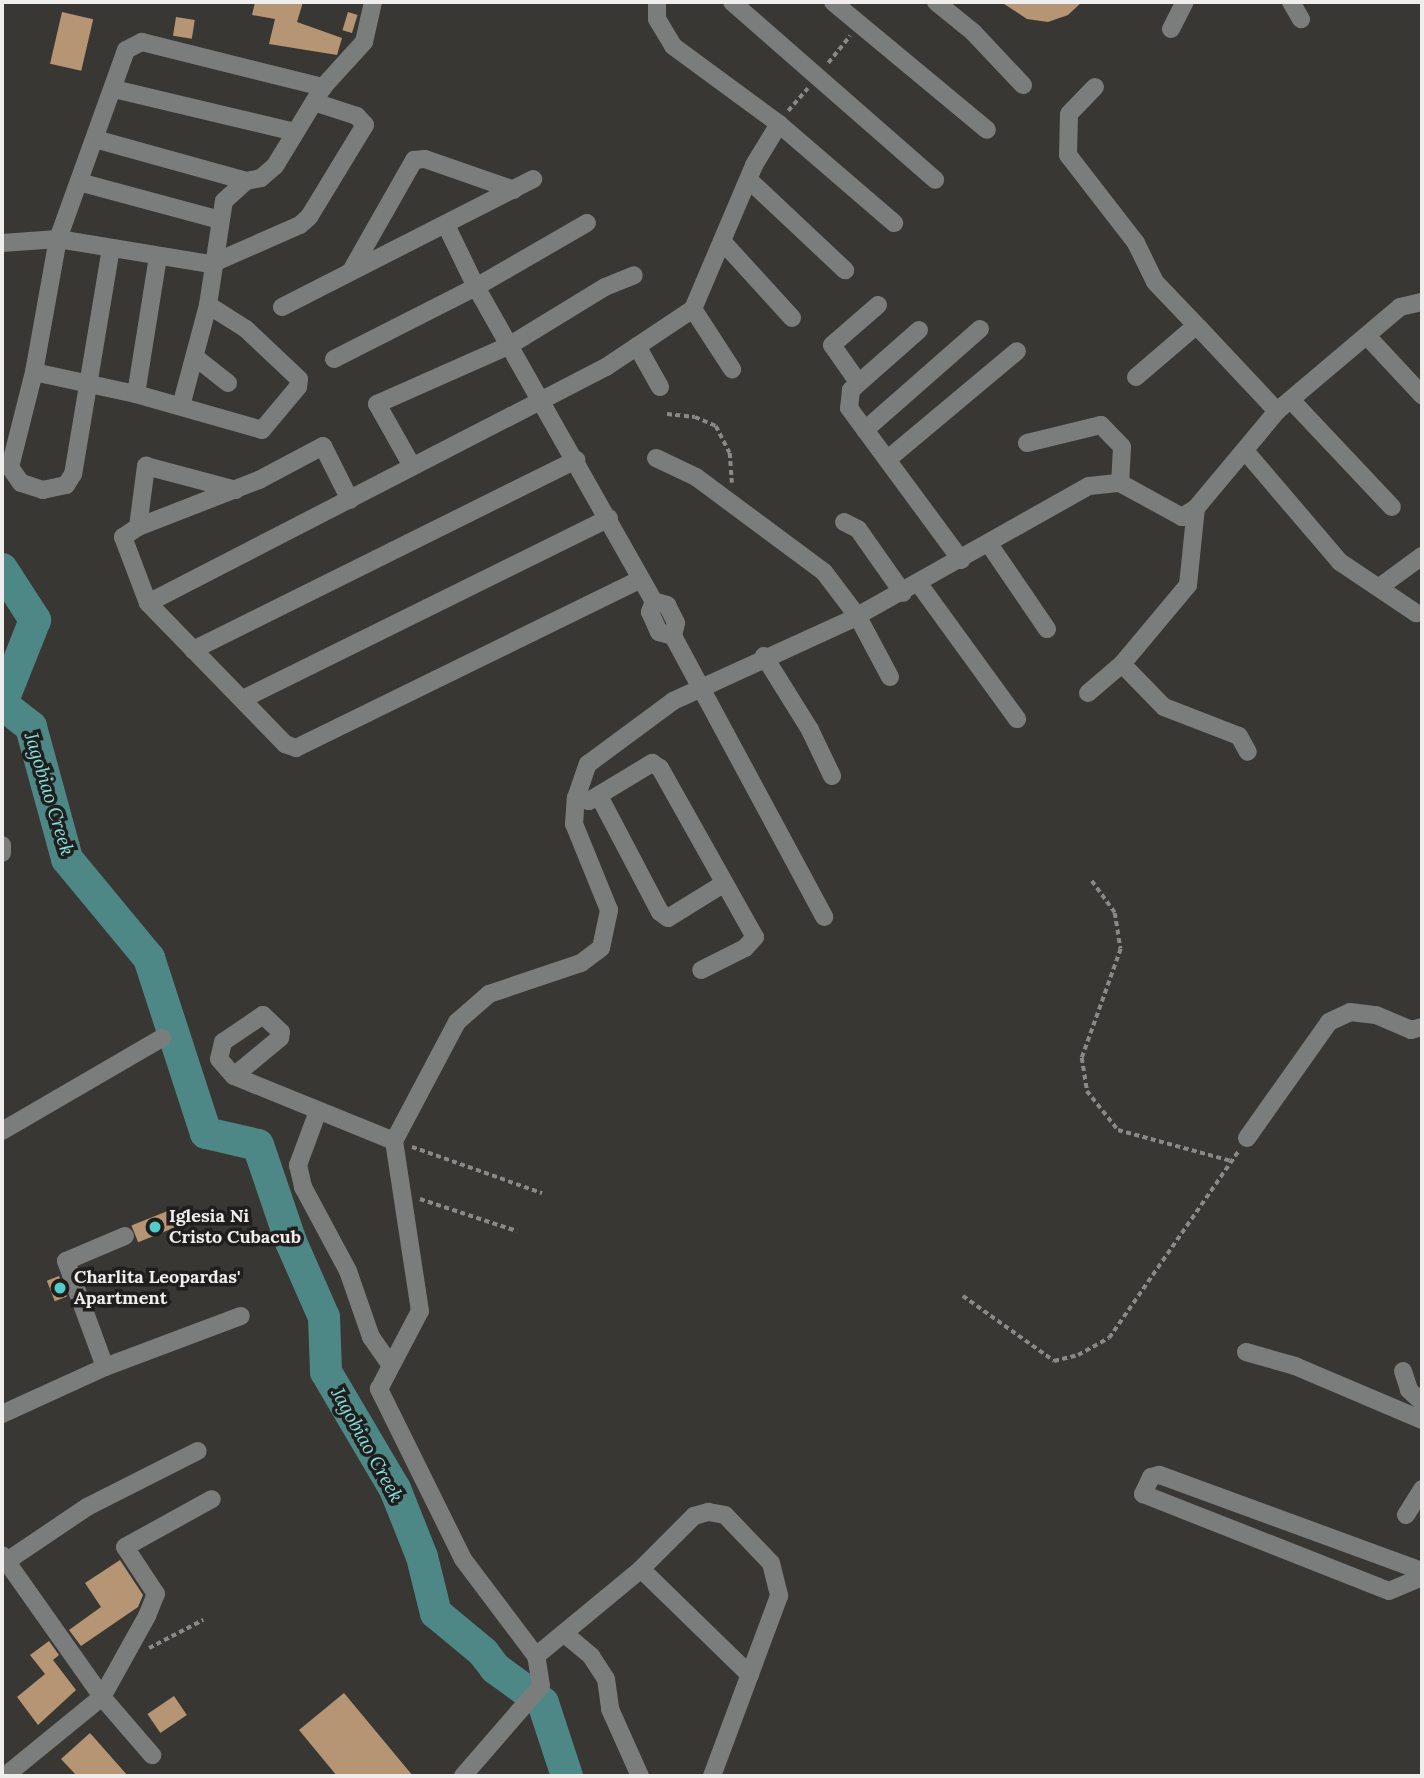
<!DOCTYPE html>
<html>
<head>
<meta charset="utf-8">
<style>
	body { margin:0 }
	#map { position:relative; width:1424px; height:1778px; overflow:hidden; background:#393734; font-family:Lora,serif }
	div>[style] { position:absolute }
	[style*='--x'] { left:calc(var(--x)*1px); top:calc(var(--y)*1px); width:calc(var(--w)*1px); rotate:calc(var(--a)*1deg) }
	.river>* { height:32px; margin:-16px; padding:0 16px; transform-origin:16px; border-radius:16px; background:#4e8886 }
	.building>* { inset:0; background:#b59573; transform-origin:0 0 }
	.path>* { height:3.5px; margin-top:-1.75px; transform-origin:0; background:repeating-linear-gradient(90deg,#8b8987 0 5px,transparent 0 8.5px) }
	.minor>* { height:18px; margin:-9px; padding:0 9px; transform-origin:9px; border-radius:9px; background:#7b7d7d }
	.dots>* { width:19px; height:19px; translate:-50% -50%; box-sizing:border-box; border:4px solid #201e1d; border-radius:50% }
	span { translate:-50% -50%; white-space:nowrap; text-align:center; line-height:1.15; -webkit-text-stroke:7px #201e1d; paint-order:stroke }
	.poi-label { font-size:18px; color:#f0eeed; font-weight:700 }
	.left { translate:0 -50%; text-align:left }
	.water-label { font-size:19px; color:#83e2df; font-style:italic }
	.frame { position:absolute; inset:0; border:4px solid #f0eeed; pointer-events:none }
</style>
</head>
<body>
<div id="map">
	<div class="river">
		<i style="--x:2;--y:569;--w:61;--a:57.1"></i>
		<i style="--x:35;--y:620;--w:89;--a:111.7"></i>
		<i style="--x:2;--y:704;--w:37;--a:38"></i>
		<i style="--x:31;--y:727;--w:137;--a:74.7"></i>
		<i style="--x:67;--y:859;--w:129;--a:50.4"></i>
		<i style="--x:149;--y:958;--w:184;--a:72"></i>
		<i style="--x:206;--y:1133;--w:53;--a:13"></i>
		<i style="--x:258;--y:1145;--w:102;--a:71.2"></i>
		<i style="--x:291;--y:1242;--w:82;--a:66.3"></i>
		<i style="--x:324;--y:1317;--w:55;--a:87.9"></i>
		<i style="--x:326;--y:1372;--w:136;--a:59.5"></i>
		<i style="--x:395;--y:1489;--w:73;--a:68.3"></i>
		<i style="--x:422;--y:1557;--w:58;--a:76"></i>
		<i style="--x:436;--y:1613;--w:61;--a:39.7"></i>
		<i style="--x:483;--y:1652;--w:20;--a:53"></i>
		<i style="--x:495;--y:1668;--w:59;--a:36.1"></i>
		<i style="--x:543;--y:1703;--w:77;--a:71.8"></i>
	</div>
	<div class="building">
		<i style="clip-path:polygon(255px 2px,303px 2px,297px 22px,342px 38px,337px 55px,269px 44px,275px 19px,252px 15px)"></i>
		<i style="clip-path:polygon(1001px 2px,1082px 2px,1068px 15px,1048px 22px,1027px 19px)"></i>
		<i style="left:62px;top:12px;width:32px;height:53px;rotate:13deg"></i>
		<i style="left:348px;top:12px;width:10px;height:19px;rotate:17deg"></i>
		<i style="left:176px;top:17px;width:19px;height:19px;rotate:9deg"></i>
		<i style="left:175px;top:1208px;width:18px;height:47px;rotate:68deg"></i>
		<i style="left:59px;top:1276px;width:22px;height:13px;rotate:69deg"></i>
		<i style="clip-path:polygon(120px 1560px,143px 1595px,138px 1607px,81px 1646px,69px 1630px,101px 1607px,85px 1583px)"></i>
		<i style="clip-path:polygon(49px 1641px,59px 1655px,53px 1660px,76px 1690px,38px 1725px,17px 1697px,45px 1674px,30px 1655px)"></i>
		<i style="clip-path:polygon(344px 1693px,413px 1776px,337px 1776px,299px 1730px)"></i>
		<i style="left:174px;top:1696px;width:23px;height:32px;rotate:56deg"></i>
		<i style="clip-path:polygon(90px 1733px,128px 1776px,77px 1776px,61px 1759px)"></i>
	</div>
	<div class="path">
		<i style="--x:828;--y:63;--w:35;--a:-51"></i>
		<i style="--x:788;--y:111;--w:30;--a:-49"></i>
		<i style="--x:667;--y:414;--w:28;--a:6"></i>
		<i style="--x:695;--y:417;--w:23;--a:23"></i>
		<i style="--x:716;--y:426;--w:30;--a:63"></i>
		<i style="--x:730;--y:453;--w:30;--a:86"></i>
		<i style="--x:1092;--y:881;--w:39;--a:54"></i>
		<i style="--x:1115;--y:913;--w:36;--a:81"></i>
		<i style="--x:1121;--y:949;--w:116;--a:109.7"></i>
		<i style="--x:1082;--y:1058;--w:33;--a:81"></i>
		<i style="--x:1087;--y:1091;--w:50;--a:51.5"></i>
		<i style="--x:1118;--y:1130;--w:117;--a:15.3"></i>
		<i style="--x:412;--y:1147;--w:138;--a:19.5"></i>
		<i style="--x:420;--y:1199;--w:102;--a:18.3"></i>
		<i style="--x:963;--y:1296;--w:112;--a:35.5"></i>
		<i style="--x:1054;--y:1361;--w:25;--a:-14"></i>
		<i style="--x:1078;--y:1355;--w:35;--a:-29"></i>
		<i style="--x:1109;--y:1338;--w:229;--a:-55.3"></i>
		<i style="--x:149;--y:1648;--w:61;--a:-27.4"></i>
	</div>
	<div class="minor">
		<i style="--x:657;--y:2;--w:17;--a:90"></i>
		<i style="--x:657;--y:19;--w:31;--a:59"></i>
		<i style="--x:673;--y:46;--w:132;--a:36.3"></i>
		<i style="--x:779;--y:124;--w:152;--a:40.7"></i>
		<i style="--x:732;--y:2;--w:270;--a:41.2"></i>
		<i style="--x:833;--y:2;--w:200;--a:39.7"></i>
		<i style="--x:936;--y:2;--w:48;--a:39"></i>
		<i style="--x:973;--y:32;--w:73;--a:46.7"></i>
		<i style="--x:1291;--y:2;--w:20;--a:60"></i>
		<i style="--x:1171;--y:29;--w:30;--a:-63"></i>
		<i style="--x:1095;--y:87;--w:37;--a:134"></i>
		<i style="--x:1069;--y:114;--w:41;--a:91.4"></i>
		<i style="--x:1068;--y:155;--w:111;--a:52.3"></i>
		<i style="--x:1136;--y:243;--w:43;--a:64"></i>
		<i style="--x:1155;--y:282;--w:64;--a:46.3"></i>
		<i style="--x:114;--y:89;--w:186;--a:13.4"></i>
		<i style="--x:95;--y:139;--w:157;--a:15.5"></i>
		<i style="--x:749;--y:180;--w:132;--a:43.2"></i>
		<i style="--x:79;--y:182;--w:146;--a:15.1"></i>
		<i style="--x:446;--y:225;--w:69;--a:64.2"></i>
		<i style="--x:476;--y:287;--w:361;--a:60.5"></i>
		<i style="--x:654;--y:601;--w:14;--a:17"></i>
		<i style="--x:667;--y:605;--w:20;--a:63"></i>
		<i style="--x:676;--y:623;--w:13;--a:103"></i>
		<i style="--x:673;--y:636;--w:319;--a:61.7"></i>
		<i style="--x:722;--y:241;--w:104;--a:47.7"></i>
		<i style="--x:2;--y:243;--w:56;--a:-4.1"></i>
		<i style="--x:58;--y:239;--w:155;--a:9.3"></i>
		<i style="--x:211;--y:264;--w:97;--a:-23.7"></i>
		<i style="--x:300;--y:225;--w:12;--a:-42"></i>
		<i style="--x:309;--y:217;--w:108;--a:-58.7"></i>
		<i style="--x:365;--y:125;--w:12;--a:-132"></i>
		<i style="--x:357;--y:116;--w:45;--a:-162"></i>
		<i style="--x:111;--y:248;--w:229;--a:99.5"></i>
		<i style="--x:73;--y:474;--w:13;--a:122"></i>
		<i style="--x:66;--y:485;--w:24;--a:168"></i>
		<i style="--x:43;--y:490;--w:23;--a:-162"></i>
		<i style="--x:21;--y:483;--w:19;--a:-125"></i>
		<i style="--x:10;--y:467;--w:98;--a:-75.8"></i>
		<i style="--x:34;--y:372;--w:135;--a:-79.8"></i>
		<i style="--x:58;--y:239;--w:201;--a:-70.2"></i>
		<i style="--x:126;--y:50;--w:18;--a:-27"></i>
		<i style="--x:142;--y:42;--w:187;--a:14"></i>
		<i style="--x:351;--y:271;--w:128;--a:-60.4"></i>
		<i style="--x:414;--y:160;--w:11;--a:-5"></i>
		<i style="--x:425;--y:159;--w:94;--a:19.2"></i>
		<i style="--x:282;--y:307;--w:282;--a:-27"></i>
		<i style="--x:693;--y:309;--w:72;--a:57"></i>
		<i style="--x:919;--y:330;--w:91;--a:138.6"></i>
		<i style="--x:851;--y:390;--w:18;--a:96"></i>
		<i style="--x:849;--y:408;--w:189;--a:53.6"></i>
		<i style="--x:1367;--y:336;--w:81;--a:47"></i>
		<i style="--x:637;--y:346;--w:47;--a:60.7"></i>
		<i style="--x:195;--y:357;--w:42;--a:38.2"></i>
		<i style="--x:334;--y:359;--w:159;--a:-26.9"></i>
		<i style="--x:476;--y:287;--w:128;--a:-30"></i>
		<i style="--x:34;--y:372;--w:104;--a:12.2"></i>
		<i style="--x:136;--y:394;--w:131;--a:15.9"></i>
		<i style="--x:262;--y:430;--w:56;--a:-50.1"></i>
		<i style="--x:298;--y:387;--w:8;--a:-83"></i>
		<i style="--x:299;--y:379;--w:73;--a:-136.7"></i>
		<i style="--x:246;--y:329;--w:45;--a:-147.7"></i>
		<i style="--x:1136;--y:377;--w:74;--a:-40.6"></i>
		<i style="--x:1192;--y:329;--w:7;--a:-8"></i>
		<i style="--x:1199;--y:328;--w:114;--a:46.8"></i>
		<i style="--x:858;--y:382;--w:45;--a:-125.1"></i>
		<i style="--x:832;--y:345;--w:61;--a:-41"></i>
		<i style="--x:136;--y:394;--w:139;--a:-80.9"></i>
		<i style="--x:1291;--y:400;--w:147;--a:46.7"></i>
		<i style="--x:181;--y:406;--w:105;--a:-75"></i>
		<i style="--x:208;--y:305;--w:105;--a:-81.3"></i>
		<i style="--x:224;--y:201;--w:30;--a:-42"></i>
		<i style="--x:246;--y:181;--w:15;--a:-11"></i>
		<i style="--x:261;--y:178;--w:18;--a:-41"></i>
		<i style="--x:275;--y:166;--w:92;--a:-58.7"></i>
		<i style="--x:323;--y:87;--w:61;--a:-47.7"></i>
		<i style="--x:364;--y:42;--w:41;--a:-77.3"></i>
		<i style="--x:865;--y:430;--w:153;--a:-41.3"></i>
		<i style="--x:1027;--y:443;--w:76;--a:-13.7"></i>
		<i style="--x:1101;--y:425;--w:30;--a:46"></i>
		<i style="--x:1122;--y:447;--w:36;--a:93"></i>
		<i style="--x:1246;--y:452;--w:145;--a:49.5"></i>
		<i style="--x:1340;--y:562;--w:92;--a:33.9"></i>
		<i style="--x:656;--y:458;--w:44;--a:25.4"></i>
		<i style="--x:696;--y:477;--w:159;--a:36.6"></i>
		<i style="--x:824;--y:572;--w:56;--a:52.9"></i>
		<i style="--x:858;--y:617;--w:68;--a:61.9"></i>
		<i style="--x:888;--y:459;--w:168;--a:-39.9"></i>
		<i style="--x:412;--y:466;--w:71;--a:-119.4"></i>
		<i style="--x:377;--y:404;--w:145;--a:-23.9"></i>
		<i style="--x:510;--y:345;--w:111;--a:-31.4"></i>
		<i style="--x:605;--y:287;--w:31;--a:-22"></i>
		<i style="--x:350;--y:500;--w:60;--a:-116.6"></i>
		<i style="--x:323;--y:446;--w:72;--a:152"></i>
		<i style="--x:259;--y:480;--w:130;--a:158.8"></i>
		<i style="--x:138;--y:527;--w:18;--a:146"></i>
		<i style="--x:123;--y:537;--w:71;--a:69.3"></i>
		<i style="--x:148;--y:603;--w:197;--a:45.8"></i>
		<i style="--x:285;--y:744;--w:12;--a:20"></i>
		<i style="--x:296;--y:748;--w:384;--a:-26.1"></i>
		<i style="--x:844;--y:522;--w:16;--a:27"></i>
		<i style="--x:858;--y:529;--w:78;--a:54.9"></i>
		<i style="--x:138;--y:527;--w:62;--a:-82.5"></i>
		<i style="--x:146;--y:466;--w:93;--a:14.9"></i>
		<i style="--x:989;--y:544;--w:103;--a:55.7"></i>
		<i style="--x:919;--y:584;--w:167;--a:54"></i>
		<i style="--x:1381;--y:586;--w:51;--a:-36.2"></i>
		<i style="--x:654;--y:601;--w:12;--a:110"></i>
		<i style="--x:650;--y:612;--w:22;--a:66"></i>
		<i style="--x:659;--y:632;--w:15;--a:16"></i>
		<i style="--x:148;--y:603;--w:515;--a:-27.26"></i>
		<i style="--x:606;--y:367;--w:105;--a:-33.7"></i>
		<i style="--x:693;--y:309;--w:156;--a:-67"></i>
		<i style="--x:754;--y:165;--w:48;--a:-58.6"></i>
		<i style="--x:193;--y:650;--w:428;--a:-26.4"></i>
		<i style="--x:764;--y:656;--w:87;--a:58.1"></i>
		<i style="--x:810;--y:730;--w:51;--a:64.4"></i>
		<i style="--x:1122;--y:664;--w:60;--a:45.7"></i>
		<i style="--x:1164;--y:707;--w:80;--a:21.1"></i>
		<i style="--x:1239;--y:736;--w:18;--a:61"></i>
		<i style="--x:1088;--y:693;--w:45;--a:-40.5"></i>
		<i style="--x:1122;--y:664;--w:103;--a:-50.1"></i>
		<i style="--x:1188;--y:585;--w:77;--a:-84.1"></i>
		<i style="--x:245;--y:698;--w:406;--a:-26.3"></i>
		<i style="--x:599;--y:796;--w:131;--a:62.3"></i>
		<i style="--x:660;--y:912;--w:10;--a:37"></i>
		<i style="--x:668;--y:918;--w:65;--a:-31.7"></i>
		<i style="--x:576;--y:798;--w:13;--a:13"></i>
		<i style="--x:589;--y:801;--w:74;--a:-31.1"></i>
		<i style="--x:652;--y:763;--w:9;--a:32"></i>
		<i style="--x:660;--y:768;--w:194;--a:60.7"></i>
		<i style="--x:755;--y:937;--w:15;--a:132"></i>
		<i style="--x:745;--y:948;--w:49;--a:153.4"></i>
		<i style="--x:2;--y:845;--w:8;--a:90"></i>
		<i style="--x:234;--y:1076;--w:60;--a:-39.6"></i>
		<i style="--x:280;--y:1038;--w:6;--a:-81"></i>
		<i style="--x:281;--y:1032;--w:25;--a:-137"></i>
		<i style="--x:263;--y:1015;--w:48;--a:146"></i>
		<i style="--x:223;--y:1042;--w:17;--a:103"></i>
		<i style="--x:219;--y:1059;--w:23;--a:49"></i>
		<i style="--x:234;--y:1076;--w:173;--a:22.1"></i>
		<i style="--x:318;--y:1111;--w:58;--a:110.3"></i>
		<i style="--x:298;--y:1165;--w:23;--a:77"></i>
		<i style="--x:303;--y:1187;--w:95;--a:61.8"></i>
		<i style="--x:348;--y:1271;--w:70;--a:70.8"></i>
		<i style="--x:371;--y:1337;--w:32;--a:55"></i>
		<i style="--x:2;--y:1131;--w:185;--a:-30.2"></i>
		<i style="--x:1247;--y:1138;--w:142;--a:-54.7"></i>
		<i style="--x:1329;--y:1022;--w:23;--a:-25"></i>
		<i style="--x:1350;--y:1012;--w:26;--a:7"></i>
		<i style="--x:1376;--y:1015;--w:38;--a:23"></i>
		<i style="--x:1411;--y:1030;--w:11;--a:-15"></i>
		<i style="--x:1246;--y:1352;--w:51;--a:15.9"></i>
		<i style="--x:1295;--y:1366;--w:138;--a:23"></i>
		<i style="--x:105;--y:1367;--w:113;--a:-110.2"></i>
		<i style="--x:66;--y:1261;--w:64;--a:-23"></i>
		<i style="--x:1403;--y:1371;--w:20;--a:72"></i>
		<i style="--x:1409;--y:1390;--w:18;--a:43"></i>
		<i style="--x:2;--y:1414;--w:113;--a:-24.5"></i>
		<i style="--x:105;--y:1367;--w:145;--a:-20.6"></i>
		<i style="--x:1406;--y:1515;--w:31;--a:-58"></i>
		<i style="--x:2;--y:1555;--w:174;--a:54.8"></i>
		<i style="--x:102;--y:1697;--w:77;--a:49.2"></i>
		<i style="--x:7;--y:1561;--w:97;--a:-34"></i>
		<i style="--x:87;--y:1507;--w:124;--a:-26.8"></i>
		<i style="--x:641;--y:1569;--w:152;--a:44.2"></i>
		<i style="--x:1422;--y:1571;--w:280;--a:-159.9"></i>
		<i style="--x:1159;--y:1475;--w:8;--a:166"></i>
		<i style="--x:1151;--y:1477;--w:19;--a:115"></i>
		<i style="--x:1143;--y:1494;--w:264;--a:21.5"></i>
		<i style="--x:1389;--y:1591;--w:36;--a:-23"></i>
		<i style="--x:566;--y:1635;--w:33;--a:40"></i>
		<i style="--x:591;--y:1656;--w:27;--a:57"></i>
		<i style="--x:606;--y:1679;--w:30;--a:82"></i>
		<i style="--x:610;--y:1709;--w:73;--a:65.9"></i>
		<i style="--x:536;--y:1656;--w:136;--a:-39.6"></i>
		<i style="--x:641;--y:1569;--w:75;--a:-45"></i>
		<i style="--x:694;--y:1516;--w:15;--a:-16"></i>
		<i style="--x:708;--y:1512;--w:17;--a:10"></i>
		<i style="--x:725;--y:1515;--w:66;--a:46.2"></i>
		<i style="--x:771;--y:1563;--w:34;--a:76"></i>
		<i style="--x:779;--y:1596;--w:192;--a:110.4"></i>
		<i style="--x:5;--y:1776;--w:125;--a:-39.2"></i>
		<i style="--x:102;--y:1697;--w:93;--a:-60.9"></i>
		<i style="--x:147;--y:1616;--w:24;--a:-68"></i>
		<i style="--x:156;--y:1594;--w:56;--a:-123.4"></i>
		<i style="--x:125;--y:1547;--w:99;--a:-28.9"></i>
		<i style="--x:463;--y:1776;--w:119;--a:-49.1"></i>
		<i style="--x:541;--y:1686;--w:30;--a:-99"></i>
		<i style="--x:536;--y:1656;--w:121;--a:-127"></i>
		<i style="--x:463;--y:1559;--w:190;--a:-116.3"></i>
		<i style="--x:379;--y:1389;--w:88;--a:-62.3"></i>
		<i style="--x:420;--y:1311;--w:172;--a:-98.7"></i>
		<i style="--x:394;--y:1141;--w:135;--a:-62.1"></i>
		<i style="--x:457;--y:1022;--w:43;--a:-41.2"></i>
		<i style="--x:489;--y:994;--w:97;--a:-18.6"></i>
		<i style="--x:581;--y:963;--w:25;--a:-37"></i>
		<i style="--x:601;--y:948;--w:39;--a:-78"></i>
		<i style="--x:609;--y:910;--w:93;--a:-112.1"></i>
		<i style="--x:574;--y:824;--w:26;--a:-86"></i>
		<i style="--x:576;--y:798;--w:36;--a:-71"></i>
		<i style="--x:588;--y:764;--w:106;--a:-36.5"></i>
		<i style="--x:673;--y:701;--w:195;--a:-24.6"></i>
		<i style="--x:850;--y:620;--w:274;--a:-29.3"></i>
		<i style="--x:1089;--y:486;--w:31;--a:-6"></i>
		<i style="--x:1120;--y:483;--w:71;--a:28.7"></i>
		<i style="--x:1182;--y:517;--w:17;--a:-33"></i>
		<i style="--x:1196;--y:508;--w:126;--a:-50.1"></i>
		<i style="--x:1277;--y:411;--w:161;--a:-40.2"></i>
		<i style="--x:1400;--y:307;--w:23;--a:-13"></i>
	</div>
	<div class="dots">
		<i style="left:155px;top:1227px;background:#53cdca"></i>
		<i style="left:60px;top:1288px;background:#53cdca"></i>
	</div>
	<div class="poi-label">
		<span class="left" style="left:169px;top:1227px">Iglesia Ni<br>Cristo Cubacub</span>
		<span class="left" style="left:74px;top:1288px">Charlita Leopardas'<br>Apartment</span>
	</div>
	<div class="water-label">
		<span style="left:49px;top:794px;rotate:73deg">Jagobiao Creek</span>
		<span style="left:367px;top:1445px;rotate:61deg">Jagobiao Creek</span>
	</div>
	<div class="frame"></div>
</div>
</body>
</html>
